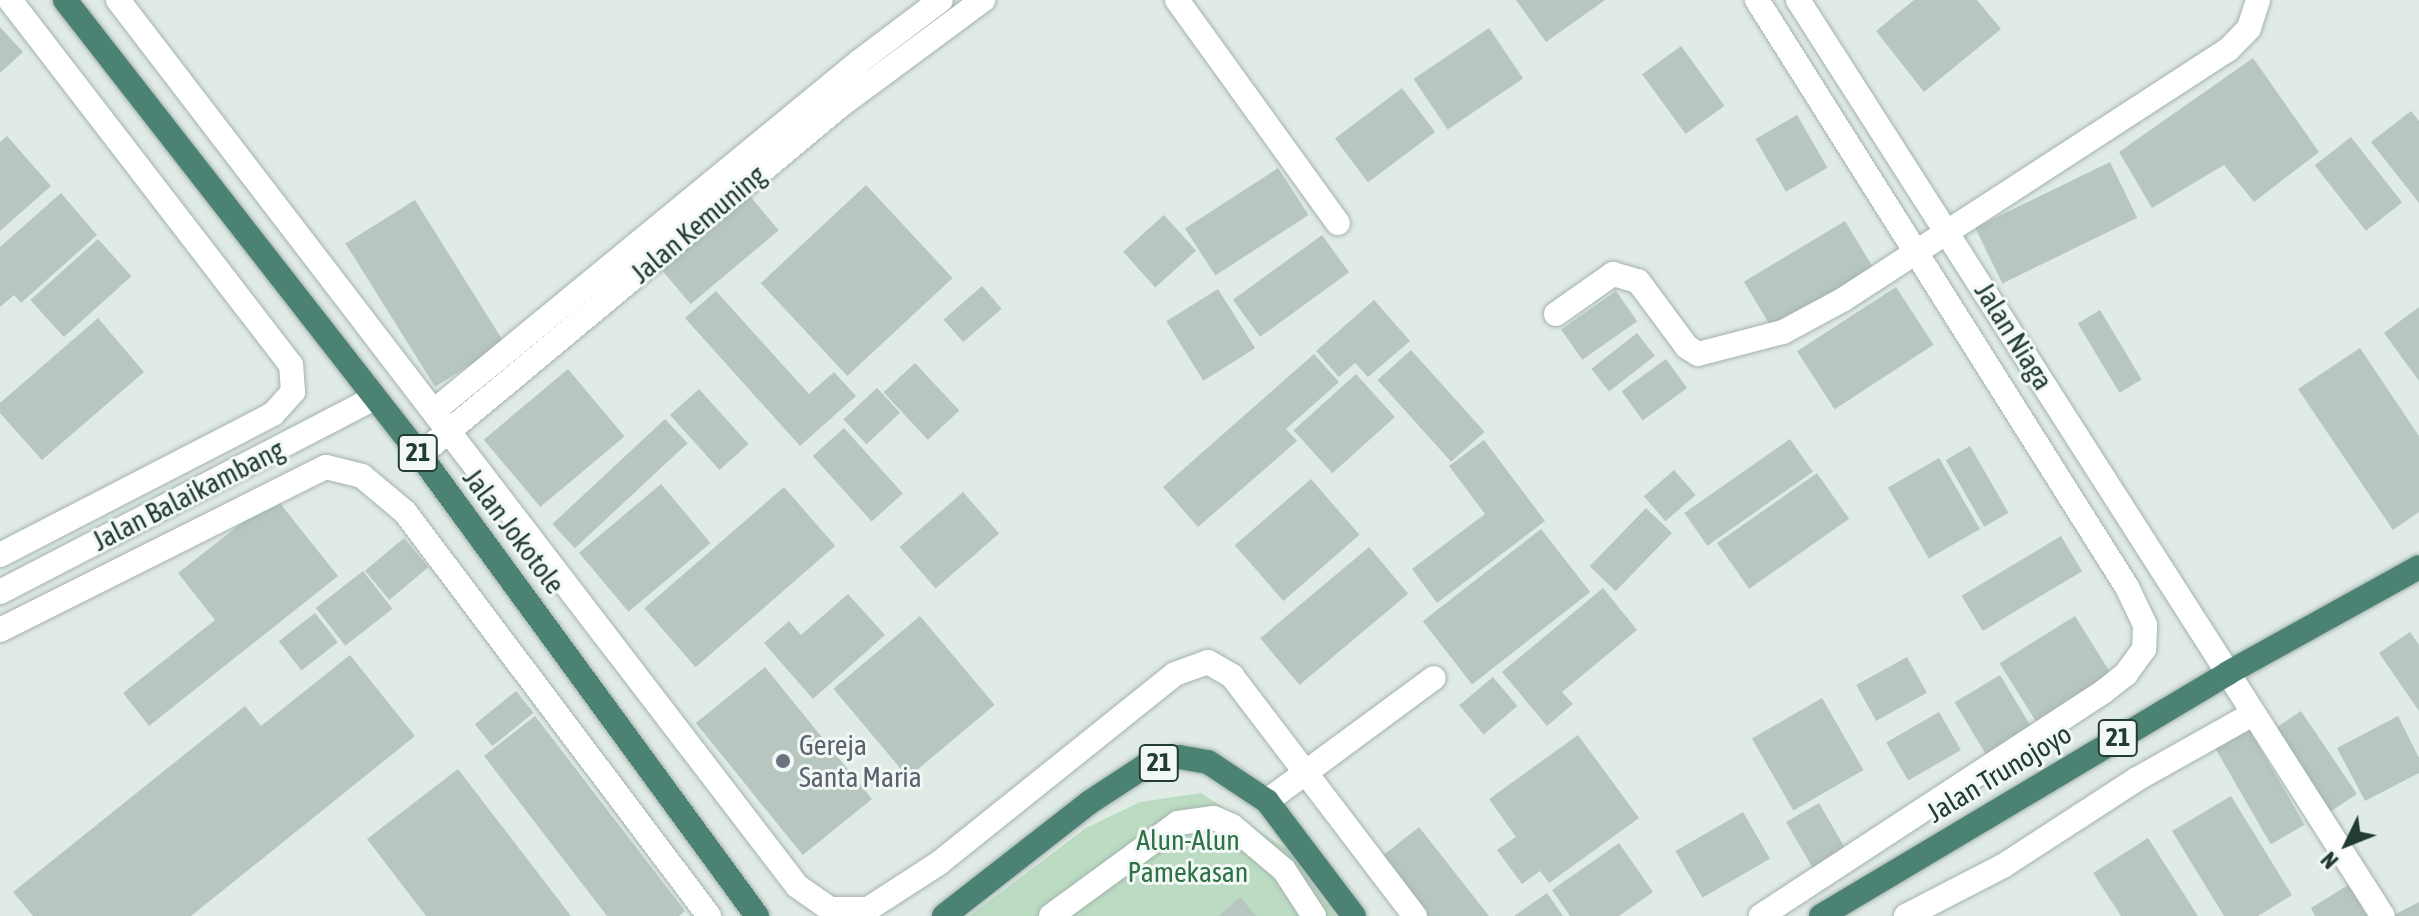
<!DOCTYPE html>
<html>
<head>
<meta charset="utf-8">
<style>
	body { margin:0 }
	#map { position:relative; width:2419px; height:916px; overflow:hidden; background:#e1ebe6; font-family:"Asap Condensed",sans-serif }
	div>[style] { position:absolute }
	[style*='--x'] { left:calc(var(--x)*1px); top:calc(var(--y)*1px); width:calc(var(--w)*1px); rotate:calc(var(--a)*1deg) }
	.green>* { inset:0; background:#bbdcc2 }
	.building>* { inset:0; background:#b7c6bf; transform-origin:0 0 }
	.roads { filter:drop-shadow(0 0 2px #a4b3ad) drop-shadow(0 0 2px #a4b3ad) }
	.pedestrian>* { height:24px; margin:-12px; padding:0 12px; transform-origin:12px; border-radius:12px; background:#fff }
	.minor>* { height:24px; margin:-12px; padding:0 12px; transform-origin:12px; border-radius:12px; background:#fff }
	.tertiary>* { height:24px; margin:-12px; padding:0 12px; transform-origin:12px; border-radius:12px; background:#fff }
	.trunk>* { height:24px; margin:-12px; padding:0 12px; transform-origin:12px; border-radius:12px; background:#4c8274 }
	.dots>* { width:22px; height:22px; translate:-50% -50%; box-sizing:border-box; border:4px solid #f2f8f5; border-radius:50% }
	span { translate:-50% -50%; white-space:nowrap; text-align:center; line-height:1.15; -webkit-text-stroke:6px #f2f8f5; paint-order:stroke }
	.shield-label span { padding:2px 6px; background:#f2f8f5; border:2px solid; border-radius:6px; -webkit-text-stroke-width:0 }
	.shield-label { font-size:26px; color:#223b34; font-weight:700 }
	.street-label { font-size:28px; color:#223b34 }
	.worship-label { font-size:28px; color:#5b616d }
	.left { translate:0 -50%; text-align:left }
	.park-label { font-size:28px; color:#2e7145 }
	.north { position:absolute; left:2307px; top:804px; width:80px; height:80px; -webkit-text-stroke:6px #f2f8f5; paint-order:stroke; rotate:227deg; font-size:22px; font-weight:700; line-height:32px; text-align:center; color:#223b34 }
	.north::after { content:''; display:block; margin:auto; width:28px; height:36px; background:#223b34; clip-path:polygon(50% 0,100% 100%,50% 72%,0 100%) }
</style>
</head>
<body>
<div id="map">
	<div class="green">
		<i style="clip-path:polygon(1201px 793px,1288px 850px,1336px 916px,969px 916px,1086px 828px,1140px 802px)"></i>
	</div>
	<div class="building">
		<i style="clip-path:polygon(1516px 0,1605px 0,1546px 42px)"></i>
		<i style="clip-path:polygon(1914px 0,1977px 0,2001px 29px,1924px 92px,1876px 31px)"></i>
		<i style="clip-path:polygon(0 27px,23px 52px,0 73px)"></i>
		<i style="left:1489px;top:28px;width:61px;height:91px;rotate:56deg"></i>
		<i style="left:1681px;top:46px;width:74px;height:48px;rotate:54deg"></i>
		<i style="clip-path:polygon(2253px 58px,2319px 152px,2254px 202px,2224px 165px,2152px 208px,2119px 152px)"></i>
		<i style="left:1402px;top:88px;width:55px;height:84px;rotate:53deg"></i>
		<i style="clip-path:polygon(2411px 111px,2419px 121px,2419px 203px,2371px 142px)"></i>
		<i style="left:1797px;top:115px;width:61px;height:48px;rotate:60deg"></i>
		<i style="clip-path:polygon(7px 136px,51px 186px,0 231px,0 142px)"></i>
		<i style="left:2351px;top:137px;width:83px;height:46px;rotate:52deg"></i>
		<i style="left:2110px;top:162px;width:62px;height:150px;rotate:64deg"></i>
		<i style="left:1278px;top:168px;width:56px;height:111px;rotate:57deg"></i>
		<i style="left:866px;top:185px;width:127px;height:144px;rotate:47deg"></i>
		<i style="left:744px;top:189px;width:54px;height:115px;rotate:50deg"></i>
		<i style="clip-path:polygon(61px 193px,97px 235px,21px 303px,14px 295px,0 307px,0 247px)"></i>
		<i style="left:415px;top:200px;width:169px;height:82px;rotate:58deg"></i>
		<i style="left:1164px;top:215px;width:48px;height:55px;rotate:48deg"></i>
		<i style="left:1845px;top:221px;width:57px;height:118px;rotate:59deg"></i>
		<i style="left:1322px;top:235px;width:46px;height:110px;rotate:54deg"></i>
		<i style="left:98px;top:239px;width:50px;height:91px;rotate:48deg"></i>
		<i style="left:982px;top:286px;width:30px;height:51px;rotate:49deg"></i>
		<i style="left:1896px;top:287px;width:69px;height:118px;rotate:57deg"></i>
		<i style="left:1218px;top:289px;width:70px;height:61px;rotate:58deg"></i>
		<i style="clip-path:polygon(716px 291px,809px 394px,834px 372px,856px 396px,800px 446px,685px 318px)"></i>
		<i style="left:1616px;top:291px;width:37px;height:67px;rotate:55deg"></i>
		<i style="clip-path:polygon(1374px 300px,1410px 341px,1368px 377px,1355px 363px,1339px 377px,1316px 351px)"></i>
		<i style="clip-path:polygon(2419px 307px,2419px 381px,2384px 333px)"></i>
		<i style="left:2100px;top:310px;width:81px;height:26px;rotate:59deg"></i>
		<i style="clip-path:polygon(98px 318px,144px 372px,42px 460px,0 413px,0 403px)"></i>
		<i style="left:1637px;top:333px;width:29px;height:58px;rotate:52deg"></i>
		<i style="clip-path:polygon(2360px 348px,2419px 436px,2419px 512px,2393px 530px,2298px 389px)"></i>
		<i style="left:1411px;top:350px;width:110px;height:45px;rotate:48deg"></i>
		<i style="clip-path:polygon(1314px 354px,1339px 382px,1286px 429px,1297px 441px,1198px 527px,1163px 487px)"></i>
		<i style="left:1666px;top:359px;width:36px;height:55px;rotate:54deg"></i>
		<i style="left:915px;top:363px;width:65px;height:43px;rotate:47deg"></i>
		<i style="left:568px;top:369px;width:88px;height:110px;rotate:50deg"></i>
		<i style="left:1356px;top:374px;width:58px;height:84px;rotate:48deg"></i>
		<i style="left:877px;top:388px;width:34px;height:46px;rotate:47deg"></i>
		<i style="left:699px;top:389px;width:74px;height:39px;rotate:48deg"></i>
		<i style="left:665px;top:419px;width:33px;height:154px;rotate:47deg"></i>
		<i style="left:844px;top:428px;width:88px;height:42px;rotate:48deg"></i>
		<i style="left:1790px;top:439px;width:40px;height:129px;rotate:55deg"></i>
		<i style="clip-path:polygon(1484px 440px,1545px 521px,1437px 603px,1412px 569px,1485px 514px,1449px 466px)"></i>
		<i style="left:1970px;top:446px;width:77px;height:28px;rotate:60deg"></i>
		<i style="left:1939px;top:458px;width:82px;height:59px;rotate:60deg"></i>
		<i style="left:1674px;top:470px;width:33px;height:40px;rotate:49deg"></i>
		<i style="left:1817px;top:473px;width:56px;height:122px;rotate:55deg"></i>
		<i style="left:1311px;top:479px;width:74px;height:101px;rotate:49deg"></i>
		<i style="left:661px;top:484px;width:77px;height:107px;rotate:50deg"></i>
		<i style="left:784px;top:487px;width:78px;height:185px;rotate:49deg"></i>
		<i style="left:963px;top:492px;width:55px;height:84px;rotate:49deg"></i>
		<i style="clip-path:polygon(275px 497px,338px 576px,149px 726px,123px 693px,215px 620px,178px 573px)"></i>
		<i style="left:1646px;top:508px;width:36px;height:81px;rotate:44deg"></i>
		<i style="left:1541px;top:529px;width:80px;height:150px;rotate:52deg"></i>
		<i style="left:2061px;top:536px;width:41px;height:116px;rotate:59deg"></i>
		<i style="left:404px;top:538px;width:38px;height:51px;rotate:50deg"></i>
		<i style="left:1369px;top:547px;width:61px;height:142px;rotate:50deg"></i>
		<i style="left:363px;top:571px;width:48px;height:60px;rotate:52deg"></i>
		<i style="clip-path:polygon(1603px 588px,1637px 630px,1562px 692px,1573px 704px,1547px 726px,1502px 672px)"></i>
		<i style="clip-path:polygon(848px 594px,885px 635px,813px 699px,764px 643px,789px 621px,801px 635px)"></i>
		<i style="left:315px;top:613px;width:37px;height:46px;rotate:52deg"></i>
		<i style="left:920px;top:616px;width:116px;height:113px;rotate:50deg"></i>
		<i style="left:2075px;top:616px;width:73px;height:89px;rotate:58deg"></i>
		<i style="clip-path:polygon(2410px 632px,2419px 645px,2419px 711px,2379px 653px)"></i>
		<i style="clip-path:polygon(350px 655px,415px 736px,191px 916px,33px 916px,13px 892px,245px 706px,261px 726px)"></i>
		<i style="left:1907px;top:657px;width:41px;height:58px;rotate:61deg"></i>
		<i style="left:765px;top:667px;width:170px;height:89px;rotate:51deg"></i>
		<i style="left:2000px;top:675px;width:63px;height:53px;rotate:59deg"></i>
		<i style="left:1493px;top:677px;width:38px;height:44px;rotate:50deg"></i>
		<i style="left:516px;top:691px;width:28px;height:53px;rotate:51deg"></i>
		<i style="left:1822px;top:698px;width:83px;height:81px;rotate:60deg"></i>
		<i style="left:2301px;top:711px;width:100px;height:37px;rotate:56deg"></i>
		<i style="left:1939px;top:712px;width:44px;height:61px;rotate:60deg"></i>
		<i style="clip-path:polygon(535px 716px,685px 911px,679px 916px,607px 916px,484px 756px)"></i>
		<i style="clip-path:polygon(2398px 716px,2419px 758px,2419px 773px,2365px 801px,2337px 748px)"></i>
		<i style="left:2248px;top:727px;width:113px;height:39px;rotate:60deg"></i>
		<i style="clip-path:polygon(1578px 735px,1639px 818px,1549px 883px,1540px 871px,1522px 884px,1497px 850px,1516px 837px,1489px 799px)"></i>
		<i style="clip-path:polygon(458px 769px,571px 916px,426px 916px,367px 839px)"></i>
		<i style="clip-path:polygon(2231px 796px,2292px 895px,2258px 916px,2224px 916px,2172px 831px)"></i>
		<i style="left:1819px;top:803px;width:56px;height:38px;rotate:60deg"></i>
		<i style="left:1743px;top:812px;width:54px;height:78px;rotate:60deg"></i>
		<i style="clip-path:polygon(1419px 827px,1489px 916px,1421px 916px,1377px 860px)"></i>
		<i style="clip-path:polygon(2148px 838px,2198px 916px,2121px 916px,2093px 873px)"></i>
		<i style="clip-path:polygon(1619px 843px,1653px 892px,1619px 916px,1570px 916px,1552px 890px)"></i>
		<i style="clip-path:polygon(2348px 885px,2367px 916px,2315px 916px,2311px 908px)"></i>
		<i style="clip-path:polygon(1547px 893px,1563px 916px,1514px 916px)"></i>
		<i style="clip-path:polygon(1240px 897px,1256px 916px,1219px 916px)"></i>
		<i style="clip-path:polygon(2419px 902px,2419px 916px,2392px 916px)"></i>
	</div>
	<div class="roads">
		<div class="pedestrian">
			<i style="--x:118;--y:0;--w:1116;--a:52.53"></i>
			<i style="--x:797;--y:886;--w:40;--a:34.9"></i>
			<i style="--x:830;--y:909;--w:38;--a:0"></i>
			<i style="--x:868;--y:909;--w:85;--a:-32.9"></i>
			<i style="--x:939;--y:863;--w:302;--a:-38.7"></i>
			<i style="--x:1175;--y:674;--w:35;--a:-20"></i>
			<i style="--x:1208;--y:662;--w:28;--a:30"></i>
			<i style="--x:1232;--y:676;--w:302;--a:52.7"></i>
			<i style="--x:1757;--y:0;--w:694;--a:57.78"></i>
			<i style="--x:2127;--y:587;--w:42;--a:64.7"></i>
			<i style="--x:2145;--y:625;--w:24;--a:92"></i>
			<i style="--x:2144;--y:649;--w:31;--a:126"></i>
			<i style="--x:2126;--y:674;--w:29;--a:142"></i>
			<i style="--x:2103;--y:692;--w:409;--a:146.8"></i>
			<i style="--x:434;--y:411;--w:551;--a:-39.41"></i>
			<i style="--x:860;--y:61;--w:101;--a:-37"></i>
			<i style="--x:0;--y:555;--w:307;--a:-27.3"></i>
			<i style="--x:273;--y:414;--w:30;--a:-48"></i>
			<i style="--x:293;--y:392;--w:27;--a:-94"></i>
			<i style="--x:291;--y:365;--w:461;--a:-127.6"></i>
			<i style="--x:0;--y:630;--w:364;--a:-26.6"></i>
			<i style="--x:326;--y:467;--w:37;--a:14"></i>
			<i style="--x:362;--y:476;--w:56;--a:39.9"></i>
			<i style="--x:405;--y:512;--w:506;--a:53.04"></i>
			<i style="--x:1051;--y:916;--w:157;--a:-36.2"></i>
			<i style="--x:1178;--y:823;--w:36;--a:-8"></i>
			<i style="--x:1214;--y:818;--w:20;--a:24"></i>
			<i style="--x:1232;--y:826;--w:68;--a:40.2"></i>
			<i style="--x:1284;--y:870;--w:55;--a:56.9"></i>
			<i style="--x:1906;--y:916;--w:109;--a:-27.3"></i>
			<i style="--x:2003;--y:866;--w:160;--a:-33"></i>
			<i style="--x:2137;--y:779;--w:133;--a:-29.3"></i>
		</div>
		<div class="minor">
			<i style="--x:1177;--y:0;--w:275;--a:54.2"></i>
			<i style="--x:1556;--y:314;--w:70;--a:-35.1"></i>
			<i style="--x:1613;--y:274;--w:26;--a:16"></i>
			<i style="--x:1638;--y:281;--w:82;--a:53.4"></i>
			<i style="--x:1687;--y:347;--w:13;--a:32"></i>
			<i style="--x:1698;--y:354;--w:88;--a:-14.5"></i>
			<i style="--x:1783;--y:332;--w:69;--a:-28.4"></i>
			<i style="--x:1844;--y:299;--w:458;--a:-33"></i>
			<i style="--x:2228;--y:50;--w:30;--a:-46"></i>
			<i style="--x:2249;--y:28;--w:29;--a:-72"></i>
			<i style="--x:420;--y:455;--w:547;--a:-39.74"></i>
			<i style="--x:841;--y:105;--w:177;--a:-36.5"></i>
			<i style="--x:2228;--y:673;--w:288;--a:57.5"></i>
			<i style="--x:1267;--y:801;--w:207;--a:-36.4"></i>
		</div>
		<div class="tertiary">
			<i style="--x:1798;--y:0;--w:799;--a:57.42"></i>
			<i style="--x:0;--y:592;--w:422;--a:-27.4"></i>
		</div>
		<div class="trunk">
			<i style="--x:65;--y:0;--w:577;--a:52.04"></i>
			<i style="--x:420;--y:455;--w:571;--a:53.83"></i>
			<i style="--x:944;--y:916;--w:185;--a:-38"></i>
			<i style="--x:1090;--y:802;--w:66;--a:-33.2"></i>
			<i style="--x:1145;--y:766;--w:35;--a:-15"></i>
			<i style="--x:1179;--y:757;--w:29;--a:10"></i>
			<i style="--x:1208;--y:762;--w:71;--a:33.5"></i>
			<i style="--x:1267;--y:801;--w:144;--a:52.9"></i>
			<i style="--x:1821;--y:916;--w:474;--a:-30.8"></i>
			<i style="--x:2228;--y:673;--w:218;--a:-29"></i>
		</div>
	</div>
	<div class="dots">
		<i style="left:783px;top:761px;background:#6b7280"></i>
	</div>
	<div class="shield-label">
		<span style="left:418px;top:453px">21</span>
		<span style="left:2118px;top:738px">21</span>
		<span style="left:1159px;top:763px">21</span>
	</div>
	<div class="street-label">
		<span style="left:698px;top:224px;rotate:-40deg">Jalan Kemuning</span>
		<span style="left:2014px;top:336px;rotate:58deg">Jalan Niaga</span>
		<span style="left:188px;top:495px;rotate:-27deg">Jalan Balaikambang</span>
		<span style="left:514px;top:531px;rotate:53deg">Jalan Jokotole</span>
		<span style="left:1999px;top:773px;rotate:-31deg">Jalan Trunojoyo</span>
	</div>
	<div class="worship-label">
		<span class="left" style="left:799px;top:761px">Gereja<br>Santa Maria</span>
	</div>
	<div class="park-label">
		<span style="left:1188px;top:856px">Alun-Alun<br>Pamekasan</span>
	</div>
	<div class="north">N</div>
</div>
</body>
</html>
